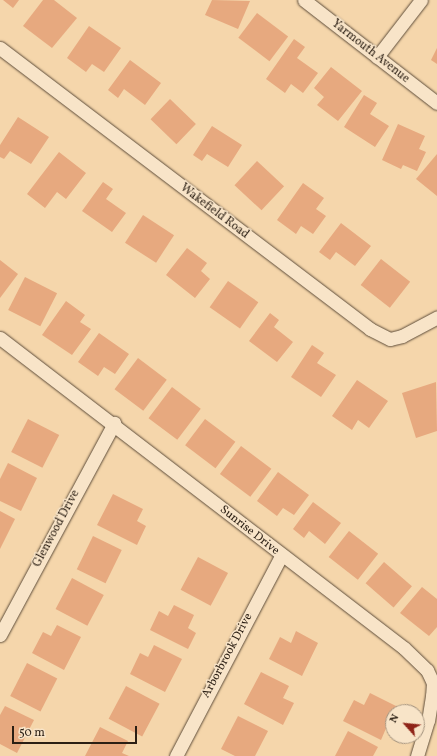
<!DOCTYPE html>
<html>
<head>
<meta charset="utf-8">
<style>
	body { margin:0 }
	#map { position:relative; width:437px; height:756px; overflow:hidden; background:#f5d6ab; font-family:Vollkorn,serif }
	div>[style] { position:absolute }
	[style*='--x'] { left:calc(var(--x)*1px); top:calc(var(--y)*1px); width:calc(var(--w)*1px); rotate:calc(var(--a)*1deg) }
	.building>* { inset:0; background:#e7a97f; transform-origin:0 0 }
	.roads { filter:drop-shadow(0 0 1px #5e4d3a) drop-shadow(0 0 1px #5e4d3a) }
	.street>* { height:13px; margin:-6.5px; padding:0 6.5px; transform-origin:6.5px; border-radius:6.5px; background:#f8e4c8 }
	span { translate:-50% -50%; white-space:nowrap; text-align:center; line-height:1.15; -webkit-text-stroke:3px #f8e4c8; paint-order:stroke }
	.street-label { font-size:12px; color:#2b1f14 }
	.north { position:absolute; left:385px; top:704px; width:40px; height:40px; box-sizing:border-box; background:#f8e4c8; border:1px solid #a69580; border-radius:50%; rotate:297deg; font-size:11px; font-weight:700; line-height:16px; text-align:center; color:#2b1f14 }
	.north::after { content:''; display:block; margin:auto; width:14px; height:18px; background:#8f2418; clip-path:polygon(50% 0,100% 100%,50% 72%,0 100%) }
	.scale { position:absolute; left:12px; top:726px; width:125px; height:18px; box-sizing:border-box; border:2px solid #2b1f14; border-top:0; padding-left:5px; font-size:12px; line-height:14px; white-space:nowrap; color:#2b1f14; -webkit-text-stroke:3px #f8e4c8; paint-order:stroke }
</style>
</head>
<body>
<div id="map">
	<div class="building">
		<i style="clip-path:polygon(3px 0,19px 0,13px 8px)"></i>
		<i style="clip-path:polygon(43px 0,54px 0,77px 18px,52px 48px,23px 26px)"></i>
		<i style="clip-path:polygon(212px 0,250px 1px,238px 29px,205px 15px)"></i>
		<i style="left:257px;top:13px;width:39px;height:31px;rotate:37deg"></i>
		<i style="clip-path:polygon(89px 26px,121px 48px,104px 72px,92px 64px,86px 72px,67px 58px)"></i>
		<i style="clip-path:polygon(294px 39px,305px 47px,297px 58px,318px 73px,303px 93px,291px 84px,285px 93px,266px 79px)"></i>
		<i style="clip-path:polygon(437px 48px,437px 64px,431px 60px)"></i>
		<i style="clip-path:polygon(130px 60px,161px 83px,145px 105px,124px 89px,118px 98px,108px 90px)"></i>
		<i style="clip-path:polygon(331px 67px,362px 91px,338px 121px,317px 105px,324px 97px,314px 88px)"></i>
		<i style="clip-path:polygon(364px 95px,377px 103px,370px 114px,389px 126px,375px 147px,344px 127px)"></i>
		<i style="left:170px;top:99px;width:36px;height:28px;rotate:44deg"></i>
		<i style="clip-path:polygon(18px 117px,49px 137px,31px 164px,10px 151px,4px 159px,0 157px,0 145px)"></i>
		<i style="clip-path:polygon(398px 124px,425px 136px,419px 149px,426px 152px,417px 171px,403px 165px,401px 169px,382px 160px)"></i>
		<i style="clip-path:polygon(212px 126px,242px 145px,228px 167px,207px 154px,202px 161px,193px 155px)"></i>
		<i style="clip-path:polygon(59px 152px,86px 173px,66px 199px,57px 192px,45px 208px,27px 194px)"></i>
		<i style="clip-path:polygon(437px 154px,437px 196px,416px 179px)"></i>
		<i style="left:257px;top:161px;width:37px;height:33px;rotate:43deg"></i>
		<i style="clip-path:polygon(103px 182px,113px 189px,106px 199px,126px 213px,112px 232px,82px 211px)"></i>
		<i style="clip-path:polygon(303px 183px,324px 198px,316px 209px,326px 216px,313px 234px,301px 226px,296px 234px,277px 220px)"></i>
		<i style="left:143px;top:215px;width:37px;height:33px;rotate:33deg"></i>
		<i style="clip-path:polygon(341px 223px,371px 246px,355px 266px,336px 252px,330px 260px,319px 252px)"></i>
		<i style="clip-path:polygon(187px 248px,207px 263px,201px 271px,210px 279px,195px 298px,166px 275px)"></i>
		<i style="left:381px;top:259px;width:37px;height:33px;rotate:38deg"></i>
		<i style="clip-path:polygon(0 260px,18px 274px,0 298px)"></i>
		<i style="left:25px;top:277px;width:36px;height:37px;rotate:27deg"></i>
		<i style="left:228px;top:281px;width:37px;height:32px;rotate:35deg"></i>
		<i style="clip-path:polygon(66px 301px,85px 315px,80px 322px,91px 329px,72px 355px,42px 335px)"></i>
		<i style="clip-path:polygon(270px 313px,279px 320px,274px 327px,293px 342px,277px 362px,249px 341px)"></i>
		<i style="clip-path:polygon(99px 333px,129px 354px,115px 374px,104px 367px,98px 376px,78px 362px)"></i>
		<i style="clip-path:polygon(312px 345px,324px 353px,317px 363px,336px 375px,321px 397px,291px 377px)"></i>
		<i style="left:138px;top:358px;width:36px;height:39px;rotate:37deg"></i>
		<i style="clip-path:polygon(357px 380px,388px 401px,369px 428px,358px 420px,352px 430px,332px 416px)"></i>
		<i style="clip-path:polygon(436px 382px,437px 431px,416px 438px,402px 393px)"></i>
		<i style="left:172px;top:387px;width:36px;height:39px;rotate:37deg"></i>
		<i style="left:28px;top:419px;width:35px;height:37px;rotate:27deg"></i>
		<i style="left:205px;top:419px;width:38px;height:33px;rotate:37deg"></i>
		<i style="left:241px;top:446px;width:38px;height:35px;rotate:37deg"></i>
		<i style="clip-path:polygon(8px 463px,37px 478px,21px 511px,0 501px,0 479px)"></i>
		<i style="clip-path:polygon(278px 472px,309px 495px,294px 515px,283px 508px,277px 516px,257px 501px)"></i>
		<i style="clip-path:polygon(113px 494px,143px 509px,137px 521px,146px 526px,137px 545px,97px 525px)"></i>
		<i style="clip-path:polygon(313px 502px,341px 523px,325px 544px,309px 531px,304px 538px,293px 529px)"></i>
		<i style="clip-path:polygon(0 511px,15px 519px,0 549px)"></i>
		<i style="left:349px;top:531px;width:37px;height:33px;rotate:38deg"></i>
		<i style="left:93px;top:536px;width:32px;height:37px;rotate:26deg"></i>
		<i style="left:198px;top:557px;width:34px;height:37px;rotate:28deg"></i>
		<i style="left:384px;top:562px;width:37px;height:28px;rotate:41deg"></i>
		<i style="left:72px;top:578px;width:36px;height:35px;rotate:28deg"></i>
		<i style="clip-path:polygon(422px 587px,437px 599px,437px 627px,429px 636px,400px 613px)"></i>
		<i style="clip-path:polygon(174px 605px,194px 615px,188px 628px,196px 633px,188px 649px,150px 630px,159px 611px,168px 616px)"></i>
		<i style="clip-path:polygon(57px 625px,81px 637px,64px 670px,32px 653px,43px 632px,51px 636px)"></i>
		<i style="clip-path:polygon(296px 631px,318px 643px,302px 676px,269px 659px,280px 637px,291px 643px)"></i>
		<i style="clip-path:polygon(154px 645px,182px 659px,165px 692px,130px 674px,140px 653px,148px 657px)"></i>
		<i style="left:27px;top:663px;width:34px;height:37px;rotate:27deg"></i>
		<i style="clip-path:polygon(261px 672px,289px 686px,283px 698px,294px 703px,283px 725px,244px 704px)"></i>
		<i style="left:126px;top:686px;width:38px;height:37px;rotate:28deg"></i>
		<i style="clip-path:polygon(370px 693px,398px 707px,393px 712px,381px 740px,343px 721px,354px 700px,364px 705px)"></i>
		<i style="clip-path:polygon(5px 706px,34px 720px,17px 753px,0 744px,0 715px)"></i>
		<i style="clip-path:polygon(238px 716px,268px 731px,255px 756px,235px 756px,221px 749px)"></i>
		<i style="clip-path:polygon(100px 727px,128px 741px,122px 753px,129px 756px,85px 756px)"></i>
		<i style="clip-path:polygon(348px 731px,378px 747px,373px 756px,335px 756px)"></i>
	</div>
	<div class="roads">
		<div class="street">
			<i style="--x:304;--y:0;--w:168;--a:37.8"></i>
			<i style="--x:0;--y:48;--w:465;--a:37.2"></i>
			<i style="--x:370;--y:329;--w:22;--a:27"></i>
			<i style="--x:390;--y:339;--w:12;--a:-14"></i>
			<i style="--x:402;--y:336;--w:40;--a:-28"></i>
			<i style="--x:377;--y:57;--w:72;--a:-52.3"></i>
			<i style="--x:0;--y:338;--w:509;--a:37.5"></i>
			<i style="--x:404;--y:648;--w:32;--a:44"></i>
			<i style="--x:427;--y:670;--w:14;--a:65"></i>
			<i style="--x:433;--y:683;--w:13;--a:94"></i>
			<i style="--x:432;--y:696;--w:24;--a:99"></i>
			<i style="--x:428;--y:720;--w:38;--a:107"></i>
			<i style="--x:0;--y:635;--w:241;--a:-61.7"></i>
			<i style="--x:176;--y:756;--w:226;--a:-62.3"></i>
		</div>
	</div>
	<div class="street-label">
		<span style="left:370px;top:52px;rotate:38deg">Yarmouth Avenue</span>
		<span style="left:214px;top:212px;rotate:37deg">Wakefield Road</span>
		<span style="left:57px;top:529px;rotate:-62deg">Glenwood Drive</span>
		<span style="left:249px;top:531px;rotate:38deg">Sunrise Drive</span>
		<span style="left:228px;top:656px;rotate:-62deg">Arborbrook Drive</span>
	</div>
	<div class="north">N</div>
	<div class="scale">50 m</div>
</div>
</body>
</html>
